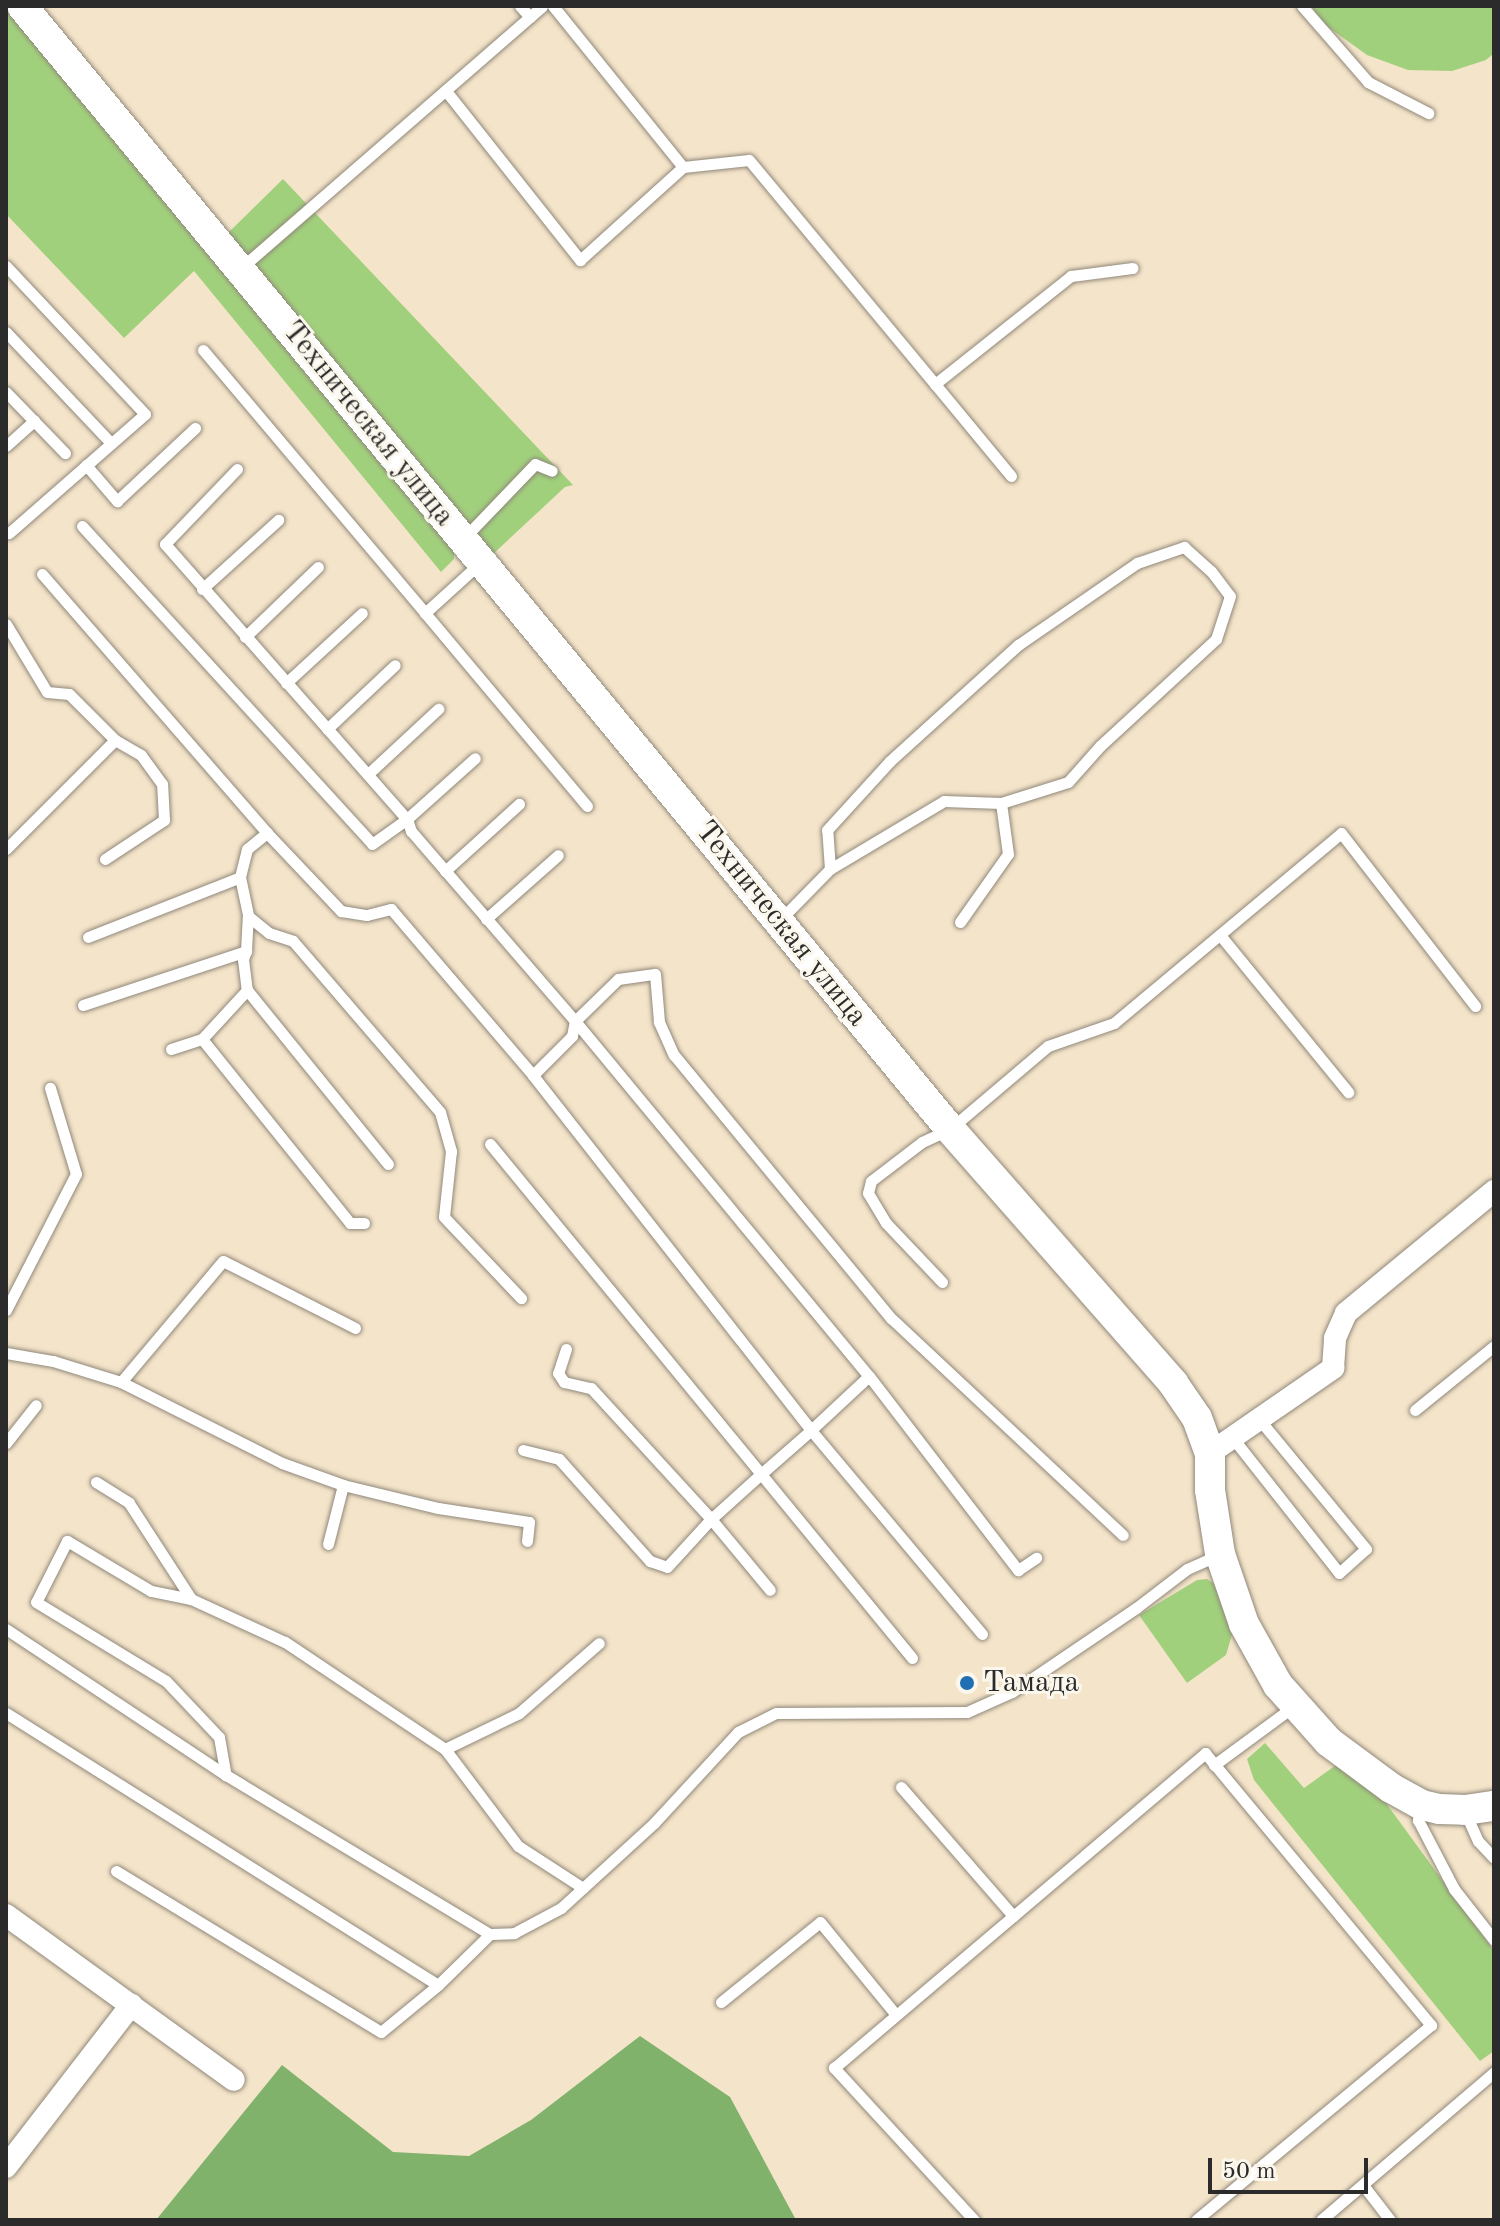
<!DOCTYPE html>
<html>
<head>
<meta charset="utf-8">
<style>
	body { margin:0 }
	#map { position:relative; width:1500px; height:2226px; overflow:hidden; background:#f4e4ca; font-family:"Old Standard TT",serif }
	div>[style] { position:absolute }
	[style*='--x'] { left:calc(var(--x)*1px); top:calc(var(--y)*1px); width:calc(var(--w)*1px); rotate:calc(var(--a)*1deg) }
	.green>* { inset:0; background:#a1d07d }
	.forest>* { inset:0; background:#80b26c }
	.roads { filter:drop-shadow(0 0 2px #90887a) drop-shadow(0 0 2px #90887a) }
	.lane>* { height:11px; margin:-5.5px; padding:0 5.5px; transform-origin:5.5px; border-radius:5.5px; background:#fff }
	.street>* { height:22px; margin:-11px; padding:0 11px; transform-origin:11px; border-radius:11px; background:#fff }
	.secondary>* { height:30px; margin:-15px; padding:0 15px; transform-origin:15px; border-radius:15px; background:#fff }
	.dots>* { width:22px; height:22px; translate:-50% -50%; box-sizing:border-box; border:4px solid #fbf7ec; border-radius:50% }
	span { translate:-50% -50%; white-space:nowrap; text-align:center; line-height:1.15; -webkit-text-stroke:6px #fbf7ec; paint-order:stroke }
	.street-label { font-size:30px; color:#2b2b2b }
	.poi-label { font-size:30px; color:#2b2b2b }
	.left { translate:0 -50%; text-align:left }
	.frame { position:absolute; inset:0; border:8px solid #2b2b2b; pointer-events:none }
	.scale { position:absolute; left:1208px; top:2158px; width:160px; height:36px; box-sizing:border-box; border:4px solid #2b2b2b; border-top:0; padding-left:10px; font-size:24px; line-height:28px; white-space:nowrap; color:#2b2b2b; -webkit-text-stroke:6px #fbf7ec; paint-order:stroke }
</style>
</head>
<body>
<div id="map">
	<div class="green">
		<i style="clip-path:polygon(1312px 6px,1494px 6px,1494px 53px,1486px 60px,1452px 71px,1408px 70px,1367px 55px,1321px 22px)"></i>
		<i style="clip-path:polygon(9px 7px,454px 544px,454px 559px,441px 572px,194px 271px,124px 338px,6px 214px,6px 10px)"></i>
		<i style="clip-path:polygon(283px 179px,573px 485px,565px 487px,492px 555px,226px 235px)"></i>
		<i style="clip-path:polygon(1207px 1579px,1219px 1587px,1233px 1631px,1226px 1655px,1187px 1683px,1139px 1615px,1197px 1580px)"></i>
		<i style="clip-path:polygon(1265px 1743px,1304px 1788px,1339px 1763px,1383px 1799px,1494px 1951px,1494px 2051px,1480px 2061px,1254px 1780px,1247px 1759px)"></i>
	</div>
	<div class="forest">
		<i style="clip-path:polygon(640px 2036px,730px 2097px,796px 2220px,156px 2220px,282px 2065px,393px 2152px,469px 2156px,531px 2120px)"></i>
	</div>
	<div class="roads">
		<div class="lane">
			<i style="--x:520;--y:6;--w:15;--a:48"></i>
			<i style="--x:553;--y:6;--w:207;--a:51.1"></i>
			<i style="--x:683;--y:167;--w:66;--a:-6.1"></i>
			<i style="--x:749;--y:160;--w:291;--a:50.3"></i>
			<i style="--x:1302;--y:6;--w:101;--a:49"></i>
			<i style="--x:1368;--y:82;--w:68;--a:27.3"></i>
			<i style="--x:446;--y:91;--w:216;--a:51.6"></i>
			<i style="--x:580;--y:260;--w:139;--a:-42.1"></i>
			<i style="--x:6;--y:266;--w:203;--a:46.8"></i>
			<i style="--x:145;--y:414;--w:181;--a:138.8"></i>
			<i style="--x:241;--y:268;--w:399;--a:-41"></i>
			<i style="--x:6;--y:332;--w:153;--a:46.6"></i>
			<i style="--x:203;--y:350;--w:344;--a:49.8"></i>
			<i style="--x:6;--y:392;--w:85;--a:46"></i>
			<i style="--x:6;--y:446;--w:38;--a:-42"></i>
			<i style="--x:86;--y:465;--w:48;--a:49.3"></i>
			<i style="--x:117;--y:501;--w:107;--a:-43.1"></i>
			<i style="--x:237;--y:469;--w:104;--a:133.8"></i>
			<i style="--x:165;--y:544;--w:366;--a:48.7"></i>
			<i style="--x:407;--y:819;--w:13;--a:72"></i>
			<i style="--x:411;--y:831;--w:251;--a:49.2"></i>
			<i style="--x:575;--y:1021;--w:60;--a:-44.3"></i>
			<i style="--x:618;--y:979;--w:37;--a:-8"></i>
			<i style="--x:655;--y:974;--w:48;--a:85.2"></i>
			<i style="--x:659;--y:1022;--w:36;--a:66"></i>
			<i style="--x:674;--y:1055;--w:342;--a:50.5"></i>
			<i style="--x:892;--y:1319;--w:316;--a:43.1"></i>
			<i style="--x:1011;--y:476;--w:119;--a:-129.6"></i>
			<i style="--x:935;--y:384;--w:174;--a:-38.5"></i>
			<i style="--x:1071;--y:276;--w:62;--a:-7.5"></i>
			<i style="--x:82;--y:526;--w:430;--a:47.6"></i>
			<i style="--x:372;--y:844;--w:43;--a:-35.5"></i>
			<i style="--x:407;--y:819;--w:91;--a:-41.9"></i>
			<i style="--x:465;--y:537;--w:101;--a:-46.2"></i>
			<i style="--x:535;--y:464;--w:18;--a:22"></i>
			<i style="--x:481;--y:562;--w:76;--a:137.7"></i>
			<i style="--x:425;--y:613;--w:252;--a:50"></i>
			<i style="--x:42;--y:574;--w:343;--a:49"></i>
			<i style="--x:202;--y:589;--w:103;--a:-42.2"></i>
			<i style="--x:6;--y:624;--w:79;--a:58.9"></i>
			<i style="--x:47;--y:692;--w:22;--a:5"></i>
			<i style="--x:69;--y:694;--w:65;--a:45"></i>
			<i style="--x:115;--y:740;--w:154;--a:135"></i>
			<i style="--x:245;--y:637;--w:101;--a:-43.8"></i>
			<i style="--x:286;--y:683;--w:103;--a:-42.6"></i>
			<i style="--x:327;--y:729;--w:93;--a:-43.3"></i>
			<i style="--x:368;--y:774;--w:96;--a:-42.9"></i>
			<i style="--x:105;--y:859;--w:71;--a:-33.5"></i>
			<i style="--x:164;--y:820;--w:36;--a:-93"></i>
			<i style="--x:162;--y:784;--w:36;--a:-126"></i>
			<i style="--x:141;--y:755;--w:30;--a:-150"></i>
			<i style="--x:445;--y:871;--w:100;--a:-42.2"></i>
			<i style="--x:240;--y:877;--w:40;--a:78"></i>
			<i style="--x:248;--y:916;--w:27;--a:39"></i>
			<i style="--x:269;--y:933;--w:25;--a:18"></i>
			<i style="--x:293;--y:941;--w:225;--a:49.3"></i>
			<i style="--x:440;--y:1112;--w:41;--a:74.2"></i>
			<i style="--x:451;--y:1151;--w:66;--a:96.1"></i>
			<i style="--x:444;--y:1217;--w:112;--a:46.5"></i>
			<i style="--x:486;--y:919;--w:96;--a:-41.6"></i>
			<i style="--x:780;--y:920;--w:71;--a:-45.6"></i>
			<i style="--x:830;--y:869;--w:39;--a:-94"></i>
			<i style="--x:827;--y:830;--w:93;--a:-47.6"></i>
			<i style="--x:890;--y:761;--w:173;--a:-42.2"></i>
			<i style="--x:1018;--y:645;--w:145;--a:-34.6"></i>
			<i style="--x:1137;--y:563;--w:50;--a:-18.8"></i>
			<i style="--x:1184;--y:547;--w:36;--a:42"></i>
			<i style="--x:1211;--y:571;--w:31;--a:53"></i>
			<i style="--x:1230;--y:596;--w:45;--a:108"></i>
			<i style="--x:1216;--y:639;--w:158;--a:137.3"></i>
			<i style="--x:1100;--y:746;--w:48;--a:131.6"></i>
			<i style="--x:1068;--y:782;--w:70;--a:162.6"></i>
			<i style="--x:1001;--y:803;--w:57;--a:-178"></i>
			<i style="--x:944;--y:801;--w:133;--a:149.2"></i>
			<i style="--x:960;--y:922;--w:83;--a:-54.8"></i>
			<i style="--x:1008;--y:854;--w:51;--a:-97.8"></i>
			<i style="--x:1220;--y:935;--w:203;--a:50.8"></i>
			<i style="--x:88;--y:937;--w:163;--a:-21.5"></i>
			<i style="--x:240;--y:877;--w:29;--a:-76"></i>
			<i style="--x:247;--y:849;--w:26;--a:-39"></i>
			<i style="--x:267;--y:833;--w:108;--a:46.5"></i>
			<i style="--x:341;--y:911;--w:26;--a:9"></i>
			<i style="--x:367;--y:915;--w:25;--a:-14"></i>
			<i style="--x:391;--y:909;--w:218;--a:49.5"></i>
			<i style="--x:533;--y:1075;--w:55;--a:-45"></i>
			<i style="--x:572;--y:1036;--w:15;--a:-79"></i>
			<i style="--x:246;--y:951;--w:9;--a:111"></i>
			<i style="--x:243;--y:959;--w:31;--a:83"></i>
			<i style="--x:247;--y:990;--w:224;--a:51"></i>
			<i style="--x:83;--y:1005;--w:172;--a:-18.3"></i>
			<i style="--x:246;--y:951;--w:35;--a:-87"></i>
			<i style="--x:575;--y:1021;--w:461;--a:50.4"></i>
			<i style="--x:202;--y:1039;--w:236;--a:51.2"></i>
			<i style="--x:350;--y:1223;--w:14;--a:0"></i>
			<i style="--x:171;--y:1049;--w:33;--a:-18"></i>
			<i style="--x:202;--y:1039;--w:67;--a:-47.4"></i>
			<i style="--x:490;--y:1144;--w:427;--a:50.6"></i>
			<i style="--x:761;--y:1474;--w:67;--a:-41.3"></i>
			<i style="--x:811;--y:1430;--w:451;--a:-128.1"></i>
			<i style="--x:942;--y:1282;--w:81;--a:-133.5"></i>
			<i style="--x:886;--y:1223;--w:35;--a:-121"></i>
			<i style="--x:868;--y:1193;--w:12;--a:-76"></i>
			<i style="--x:871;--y:1181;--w:64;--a:-37.4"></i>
			<i style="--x:922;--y:1142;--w:31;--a:-25"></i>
			<i style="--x:950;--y:1129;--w:128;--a:-40.3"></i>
			<i style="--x:1048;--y:1046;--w:70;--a:-19.2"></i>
			<i style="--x:1114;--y:1023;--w:296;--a:-39.9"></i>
			<i style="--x:1341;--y:833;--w:219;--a:52.2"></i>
			<i style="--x:6;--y:1310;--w:153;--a:-62.8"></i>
			<i style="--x:76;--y:1174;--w:90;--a:-106.8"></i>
			<i style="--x:566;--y:1349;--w:25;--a:108"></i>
			<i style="--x:558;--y:1373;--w:11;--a:56"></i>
			<i style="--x:564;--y:1382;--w:28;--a:13"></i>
			<i style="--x:591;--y:1388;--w:178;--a:47.5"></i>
			<i style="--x:711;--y:1519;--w:67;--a:-42"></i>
			<i style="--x:761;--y:1474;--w:238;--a:50.6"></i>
			<i style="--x:6;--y:1353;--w:48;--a:9.7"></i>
			<i style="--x:53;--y:1361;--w:71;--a:17.2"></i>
			<i style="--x:121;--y:1382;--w:158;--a:-49.9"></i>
			<i style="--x:223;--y:1261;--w:148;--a:26.9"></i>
			<i style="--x:121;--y:1382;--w:180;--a:26.7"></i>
			<i style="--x:282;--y:1463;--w:65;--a:19.8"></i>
			<i style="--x:343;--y:1485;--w:98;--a:13.6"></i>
			<i style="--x:438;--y:1508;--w:92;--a:8.7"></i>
			<i style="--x:529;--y:1522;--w:19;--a:96"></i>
			<i style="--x:1415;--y:1410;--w:102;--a:-39"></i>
			<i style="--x:1232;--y:1437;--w:173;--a:51.8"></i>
			<i style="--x:1339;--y:1573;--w:36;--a:-42"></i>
			<i style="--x:1366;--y:1549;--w:168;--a:-129.5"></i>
			<i style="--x:6;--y:1443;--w:48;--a:-51.7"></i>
			<i style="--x:523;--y:1450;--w:37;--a:14"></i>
			<i style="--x:559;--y:1459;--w:137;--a:48.3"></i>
			<i style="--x:650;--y:1561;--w:18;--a:19"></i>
			<i style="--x:667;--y:1567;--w:65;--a:-47.5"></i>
			<i style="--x:711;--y:1519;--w:92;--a:50.3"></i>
			<i style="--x:96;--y:1482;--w:39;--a:32"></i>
			<i style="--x:129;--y:1503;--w:114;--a:57.1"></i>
			<i style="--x:191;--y:1599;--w:103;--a:24.6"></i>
			<i style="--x:285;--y:1642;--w:192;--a:33.8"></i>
			<i style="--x:328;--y:1544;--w:61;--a:-75.7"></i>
			<i style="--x:191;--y:1599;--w:41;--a:-168.7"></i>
			<i style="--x:151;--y:1591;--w:98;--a:-149.2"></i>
			<i style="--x:67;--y:1541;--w:68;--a:116.9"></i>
			<i style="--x:36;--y:1602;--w:152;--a:31.3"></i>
			<i style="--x:166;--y:1681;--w:77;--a:46.6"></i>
			<i style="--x:219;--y:1737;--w:39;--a:80"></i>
			<i style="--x:6;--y:1629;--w:264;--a:33.6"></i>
			<i style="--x:226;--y:1775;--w:308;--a:31.1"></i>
			<i style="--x:490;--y:1934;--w:24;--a:-2"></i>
			<i style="--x:514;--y:1933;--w:53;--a:-28"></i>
			<i style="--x:561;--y:1908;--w:126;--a:-42.4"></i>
			<i style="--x:654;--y:1823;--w:124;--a:-47.3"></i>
			<i style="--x:738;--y:1732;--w:42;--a:-26.6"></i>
			<i style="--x:776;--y:1713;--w:191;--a:-0.3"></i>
			<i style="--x:967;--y:1712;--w:49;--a:-24"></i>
			<i style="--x:1012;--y:1692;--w:150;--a:-34.1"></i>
			<i style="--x:1136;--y:1608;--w:64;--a:-37.4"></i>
			<i style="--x:1187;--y:1569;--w:35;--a:-24"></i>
			<i style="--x:982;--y:1634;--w:266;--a:-130"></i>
			<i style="--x:811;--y:1430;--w:79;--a:-43"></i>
			<i style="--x:869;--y:1376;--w:245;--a:52.5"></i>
			<i style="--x:1018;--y:1570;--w:22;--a:-34"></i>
			<i style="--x:6;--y:1713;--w:510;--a:32.2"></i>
			<i style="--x:438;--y:1985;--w:73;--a:-44.4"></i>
			<i style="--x:1214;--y:1765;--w:99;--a:-36.4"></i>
			<i style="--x:901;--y:1787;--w:171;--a:49"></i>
			<i style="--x:1422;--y:1806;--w:15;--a:106"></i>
			<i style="--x:1418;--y:1820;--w:78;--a:62.4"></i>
			<i style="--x:1454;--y:1889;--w:65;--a:51.9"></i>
			<i style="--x:1465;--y:1812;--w:32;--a:66"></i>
			<i style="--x:1478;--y:1841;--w:23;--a:47"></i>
			<i style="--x:116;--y:1871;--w:310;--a:31.3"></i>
			<i style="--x:381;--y:2032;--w:74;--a:-39.5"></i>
			<i style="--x:583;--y:1888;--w:77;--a:-147.1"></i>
			<i style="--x:518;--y:1846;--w:121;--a:-127"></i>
			<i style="--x:445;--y:1749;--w:82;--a:-25.9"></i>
			<i style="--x:519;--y:1713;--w:106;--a:-41.2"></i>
			<i style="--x:721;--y:2002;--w:127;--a:-38.9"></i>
			<i style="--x:820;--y:1922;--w:120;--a:50.7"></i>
			<i style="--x:1363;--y:2185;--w:44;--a:52.4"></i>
			<i style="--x:974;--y:2220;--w:207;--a:-132.6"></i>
			<i style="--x:834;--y:2068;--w:487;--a:-40.3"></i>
			<i style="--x:1205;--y:1753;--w:354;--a:50.3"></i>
			<i style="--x:1431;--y:2025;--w:305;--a:140.3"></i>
			<i style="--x:1321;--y:2220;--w:228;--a:-40.5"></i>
		</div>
		<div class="street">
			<i style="--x:1210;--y:1453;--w:150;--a:-34.6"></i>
			<i style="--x:1333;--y:1368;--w:30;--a:-86"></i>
			<i style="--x:1335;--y:1338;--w:27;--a:-66"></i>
			<i style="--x:1346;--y:1313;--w:192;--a:-39.5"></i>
			<i style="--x:6;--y:1915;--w:281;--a:35.9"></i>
			<i style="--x:6;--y:2167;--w:205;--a:-52.3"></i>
		</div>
		<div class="secondary">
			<i style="--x:22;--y:6;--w:1457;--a:50.43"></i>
			<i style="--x:950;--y:1129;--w:338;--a:48.7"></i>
			<i style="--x:1173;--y:1383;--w:42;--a:55.6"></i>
			<i style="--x:1197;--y:1418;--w:37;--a:70"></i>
			<i style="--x:1210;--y:1453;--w:37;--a:90"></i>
			<i style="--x:1210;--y:1490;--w:65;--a:81.1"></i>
			<i style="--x:1220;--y:1554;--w:74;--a:71.1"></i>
			<i style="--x:1244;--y:1624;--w:70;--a:60.9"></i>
			<i style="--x:1278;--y:1685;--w:76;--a:48.2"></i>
			<i style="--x:1329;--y:1742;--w:77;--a:36.6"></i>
			<i style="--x:1391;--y:1788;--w:35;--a:29"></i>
			<i style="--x:1422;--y:1805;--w:18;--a:13"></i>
			<i style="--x:1440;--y:1809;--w:25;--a:2"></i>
			<i style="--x:1465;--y:1810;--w:29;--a:-8"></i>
		</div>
	</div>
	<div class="dots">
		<i style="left:967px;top:1683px;background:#1f6fb2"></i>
	</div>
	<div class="street-label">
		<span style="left:368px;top:424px;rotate:51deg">Техническая улица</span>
		<span style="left:781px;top:924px;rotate:51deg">Техническая улица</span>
	</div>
	<div class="poi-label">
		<span class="left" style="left:983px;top:1683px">Тамада</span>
	</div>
	<div class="frame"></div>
	<div class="scale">50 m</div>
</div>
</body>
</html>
